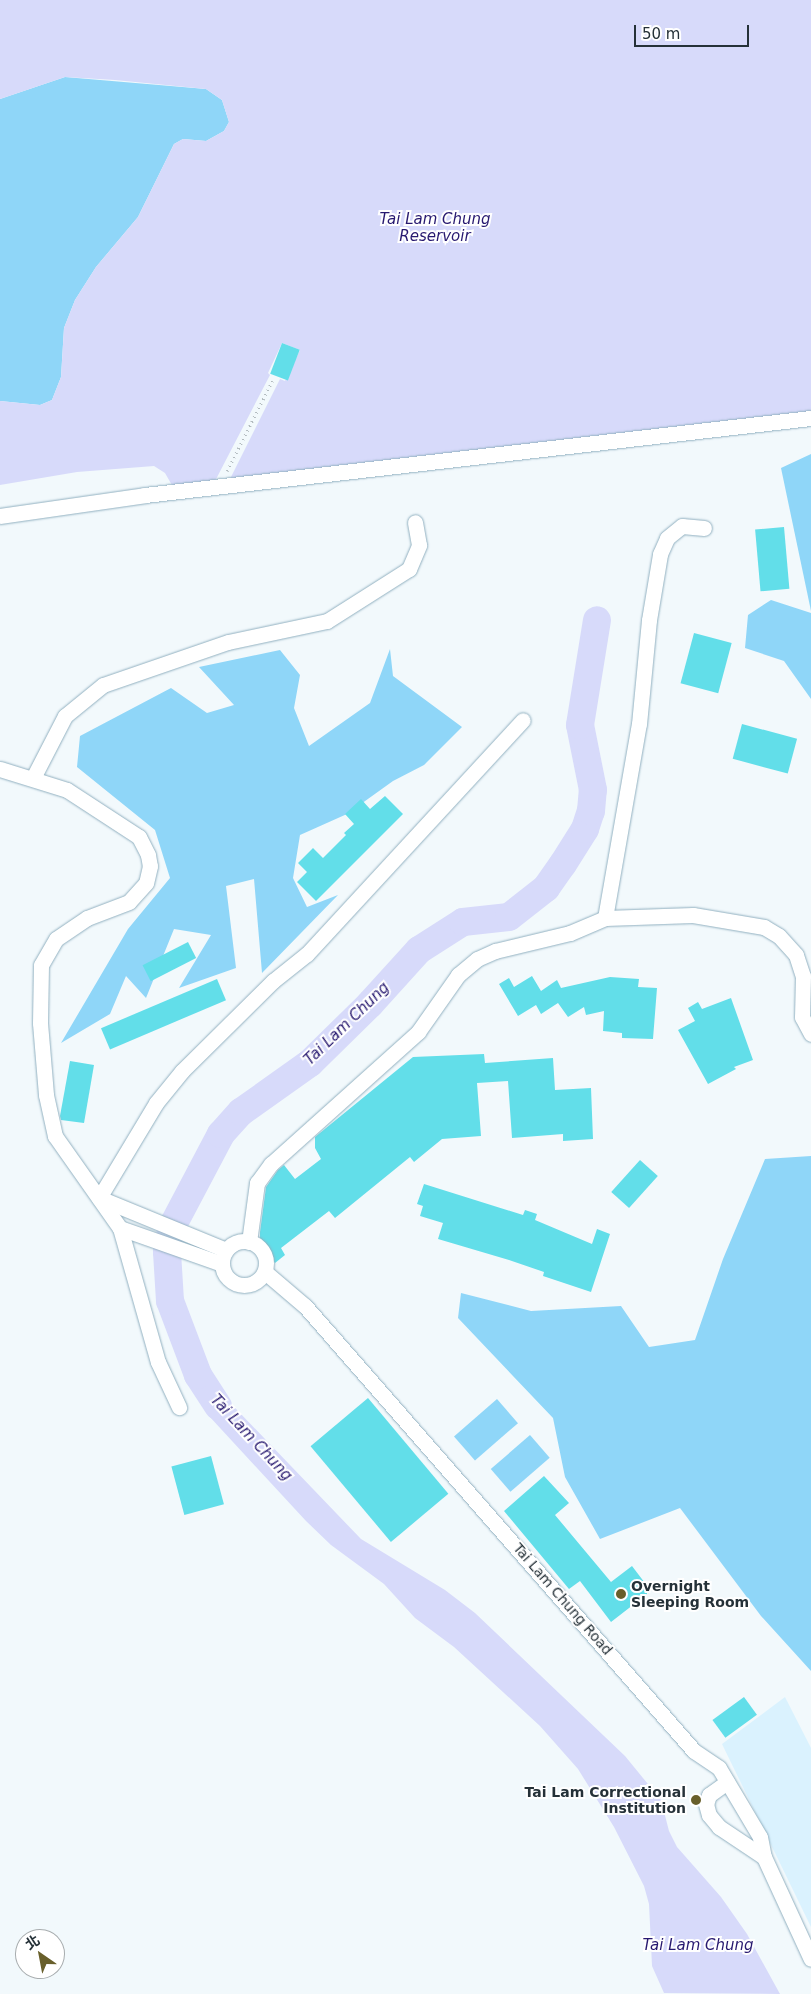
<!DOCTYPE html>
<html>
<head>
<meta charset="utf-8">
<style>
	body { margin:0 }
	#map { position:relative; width:811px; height:1994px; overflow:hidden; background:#f2f9fc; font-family:"DejaVu Sans","Noto Sans TC",sans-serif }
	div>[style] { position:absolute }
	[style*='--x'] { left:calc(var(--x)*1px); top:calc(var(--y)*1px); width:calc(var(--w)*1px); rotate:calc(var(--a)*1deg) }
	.built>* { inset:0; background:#daf2fe }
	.green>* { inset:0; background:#8fd6f8; transform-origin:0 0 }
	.water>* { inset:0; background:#d7dafa }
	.pier>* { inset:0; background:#f2f9fc }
	.river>* { height:28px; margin:-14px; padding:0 14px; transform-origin:14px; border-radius:14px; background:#d7dafa }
	.building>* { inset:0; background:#62dee9; transform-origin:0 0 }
	.path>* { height:2.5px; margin-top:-1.25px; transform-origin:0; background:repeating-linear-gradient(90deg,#b2bbbf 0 1px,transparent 0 5px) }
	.roads { filter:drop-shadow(0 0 1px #91b0c0) drop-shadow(0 0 1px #91b0c0) }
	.minor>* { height:15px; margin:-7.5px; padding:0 7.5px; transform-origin:7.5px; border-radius:7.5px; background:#fff }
	.minor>.ring { margin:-7.5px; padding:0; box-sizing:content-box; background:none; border:15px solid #fff; border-radius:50% }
	.dots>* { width:14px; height:14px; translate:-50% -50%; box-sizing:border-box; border:2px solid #fff; border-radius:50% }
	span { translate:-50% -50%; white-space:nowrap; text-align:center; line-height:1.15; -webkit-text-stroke:4px #fff; paint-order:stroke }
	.poi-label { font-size:14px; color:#253138; font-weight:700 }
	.left { translate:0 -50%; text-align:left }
	.right { translate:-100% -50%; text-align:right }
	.street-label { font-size:14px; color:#253138 }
	.water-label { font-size:15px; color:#271970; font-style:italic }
	.north { position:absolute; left:15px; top:1929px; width:50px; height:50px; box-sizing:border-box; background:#fff; border:1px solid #a8adaf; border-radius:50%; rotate:327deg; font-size:14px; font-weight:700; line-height:20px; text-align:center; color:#253138 }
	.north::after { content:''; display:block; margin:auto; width:18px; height:22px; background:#685f2b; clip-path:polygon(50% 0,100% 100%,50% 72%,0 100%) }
	.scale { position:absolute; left:634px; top:25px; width:115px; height:22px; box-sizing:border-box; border:2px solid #253138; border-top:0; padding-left:6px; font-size:15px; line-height:18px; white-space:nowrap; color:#253138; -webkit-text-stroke:4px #fff; paint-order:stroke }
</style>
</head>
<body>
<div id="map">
	<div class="built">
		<i style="clip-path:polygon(785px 1697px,811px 1748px,811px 1927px,722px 1744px)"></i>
	</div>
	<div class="green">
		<i style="clip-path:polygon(65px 77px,206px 89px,222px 100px,229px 122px,224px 131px,206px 141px,183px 139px,174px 144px,138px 217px,96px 267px,75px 300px,64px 328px,61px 377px,52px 400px,40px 405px,0 401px,0 99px)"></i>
		<i style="clip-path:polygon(811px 454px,811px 611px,781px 468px)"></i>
		<i style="clip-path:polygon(771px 600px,811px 613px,811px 699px,784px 661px,745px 648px,748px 615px)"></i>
		<i style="clip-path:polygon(390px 649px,393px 676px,462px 727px,424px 765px,393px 781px,347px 814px,300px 835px,293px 878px,307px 907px,338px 895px,262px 973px,254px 879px,226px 886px,236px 968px,179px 988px,211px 935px,174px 929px,146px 998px,126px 976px,110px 1014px,61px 1043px,128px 929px,170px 878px,155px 830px,77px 767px,80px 736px,171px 688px,207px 713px,234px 705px,199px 667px,280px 650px,300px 675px,294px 708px,309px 746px,370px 703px)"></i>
		<i style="clip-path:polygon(811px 1156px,811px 1671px,761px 1616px,680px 1508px,600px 1539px,565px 1477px,553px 1418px,458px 1318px,461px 1293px,531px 1311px,621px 1306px,649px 1347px,695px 1340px,723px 1259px,765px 1159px)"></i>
		<i style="left:497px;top:1399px;width:32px;height:57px;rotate:49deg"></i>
		<i style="left:530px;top:1435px;width:30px;height:52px;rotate:49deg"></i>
	</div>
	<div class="water">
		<i style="clip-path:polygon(0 0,811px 0,811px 414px,173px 487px,165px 473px,154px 466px,77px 472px,0 485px,0 401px,40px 405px,52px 400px,61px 377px,64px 328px,75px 300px,96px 267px,138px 217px,174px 144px,183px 139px,206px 141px,224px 131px,229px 122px,222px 100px,206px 89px,115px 80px,65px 77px,0 99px)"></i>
		<i style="clip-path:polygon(198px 1375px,215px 1387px,361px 1539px,445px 1590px,475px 1613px,625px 1756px,661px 1800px,669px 1831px,677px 1847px,721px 1897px,747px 1934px,780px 1994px,664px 1993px,652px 1966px,649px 1904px,644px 1886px,614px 1827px,578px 1769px,540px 1726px,454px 1647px,415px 1618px,384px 1584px,331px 1545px,306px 1521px,209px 1416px,197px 1385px)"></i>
	</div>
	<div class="pier">
		<i style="clip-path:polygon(282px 343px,300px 350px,285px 381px,280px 379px,229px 481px,214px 483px,270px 375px,268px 373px)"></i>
	</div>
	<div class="river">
		<i style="--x:218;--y:1406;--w:37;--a:-123"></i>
		<i style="--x:198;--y:1375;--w:79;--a:-110.7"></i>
		<i style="--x:170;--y:1301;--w:49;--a:-93.5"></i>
		<i style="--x:167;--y:1252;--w:25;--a:-79"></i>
		<i style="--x:172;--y:1227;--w:105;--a:-62.2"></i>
		<i style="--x:221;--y:1134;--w:30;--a:-48"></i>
		<i style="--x:241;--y:1112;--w:85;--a:-35.4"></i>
		<i style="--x:310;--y:1063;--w:84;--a:-44.5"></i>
		<i style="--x:370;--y:1004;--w:73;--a:-47.8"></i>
		<i style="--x:419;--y:950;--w:52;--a:-32.5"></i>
		<i style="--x:463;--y:922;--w:46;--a:-6.2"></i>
		<i style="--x:509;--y:917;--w:47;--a:-38.1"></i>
		<i style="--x:546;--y:888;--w:29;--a:-55"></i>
		<i style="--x:563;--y:864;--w:41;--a:-57.8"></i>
		<i style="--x:585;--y:829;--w:19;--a:-72"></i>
		<i style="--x:591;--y:811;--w:21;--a:-85"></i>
		<i style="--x:593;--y:790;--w:66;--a:-101.3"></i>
		<i style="--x:580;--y:725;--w:106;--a:-80.8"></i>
	</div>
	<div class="building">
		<i style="left:282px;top:343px;width:19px;height:33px;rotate:21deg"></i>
		<i style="left:784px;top:527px;width:62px;height:29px;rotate:85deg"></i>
		<i style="left:694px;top:633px;width:39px;height:52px;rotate:15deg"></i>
		<i style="left:742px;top:724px;width:57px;height:36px;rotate:15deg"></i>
		<i style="clip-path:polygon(385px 796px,403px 814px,316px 901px,297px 882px,307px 872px,298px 863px,313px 848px,323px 858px,346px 835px,344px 833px,354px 824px,345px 814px,361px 799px,370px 809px)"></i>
		<i style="left:188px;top:942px;width:18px;height:51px;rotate:63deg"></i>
		<i style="clip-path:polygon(532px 976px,541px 991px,557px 980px,561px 988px,610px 977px,639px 979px,638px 987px,657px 988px,653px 1039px,622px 1038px,622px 1033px,603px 1031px,604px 1011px,586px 1015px,584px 1007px,568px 1017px,558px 1003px,541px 1014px,536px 1005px,518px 1016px,499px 984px,509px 978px,514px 987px)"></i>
		<i style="left:217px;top:979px;width:23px;height:126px;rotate:67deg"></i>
		<i style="clip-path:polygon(731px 998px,753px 1060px,734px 1067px,736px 1069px,708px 1084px,678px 1030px,695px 1021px,688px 1008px,698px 1002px,702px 1009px)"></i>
		<i style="clip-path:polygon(484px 1054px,485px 1063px,553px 1058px,555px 1090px,591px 1088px,593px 1139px,563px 1141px,563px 1134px,512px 1138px,508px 1081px,477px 1083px,481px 1136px,442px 1139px,414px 1162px,410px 1157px,335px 1218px,329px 1211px,281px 1248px,285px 1255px,275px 1263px,260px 1243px,260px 1232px,266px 1187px,278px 1170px,284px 1165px,295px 1179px,321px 1159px,315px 1148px,315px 1137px,413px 1057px)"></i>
		<i style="clip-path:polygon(70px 1061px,94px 1065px,84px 1123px,61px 1120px,60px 1116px)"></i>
		<i style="left:640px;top:1160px;width:24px;height:43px;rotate:42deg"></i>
		<i style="clip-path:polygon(424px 1184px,523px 1215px,525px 1210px,537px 1214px,535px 1220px,592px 1244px,597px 1229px,610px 1234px,591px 1292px,543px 1276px,544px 1272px,509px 1260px,438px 1239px,443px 1223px,420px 1216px,423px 1206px,417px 1204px)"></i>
		<i style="left:368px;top:1398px;width:125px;height:75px;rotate:50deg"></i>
		<i style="left:211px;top:1456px;width:50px;height:41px;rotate:75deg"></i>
		<i style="clip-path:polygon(544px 1476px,569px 1503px,555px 1515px,611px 1582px,632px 1566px,651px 1591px,611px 1622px,580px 1581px,569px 1589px,504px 1511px)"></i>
		<i style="left:744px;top:1697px;width:22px;height:39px;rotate:54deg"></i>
	</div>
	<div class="path">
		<i style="--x:227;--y:471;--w:101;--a:-63.4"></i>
	</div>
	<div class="roads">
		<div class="minor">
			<i style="--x:0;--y:516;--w:147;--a:-8.2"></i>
			<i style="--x:145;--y:495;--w:670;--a:-6.6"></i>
			<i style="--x:0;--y:769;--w:70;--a:17.4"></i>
			<i style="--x:67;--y:790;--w:86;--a:33.1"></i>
			<i style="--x:139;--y:837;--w:20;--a:63"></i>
			<i style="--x:148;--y:855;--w:11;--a:80"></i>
			<i style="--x:150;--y:866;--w:17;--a:103"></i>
			<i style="--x:146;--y:883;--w:25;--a:132"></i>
			<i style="--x:129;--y:902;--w:45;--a:159.1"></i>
			<i style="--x:87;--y:918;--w:37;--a:146"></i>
			<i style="--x:56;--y:939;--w:30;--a:120"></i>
			<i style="--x:41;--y:965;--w:58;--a:91"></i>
			<i style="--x:40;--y:1023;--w:72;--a:85.2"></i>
			<i style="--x:46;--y:1095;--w:42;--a:77.6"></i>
			<i style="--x:55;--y:1136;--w:113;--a:54.8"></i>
			<i style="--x:120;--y:1228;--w:139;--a:74.2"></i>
			<i style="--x:158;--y:1362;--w:50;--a:65"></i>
			<i style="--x:33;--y:778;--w:70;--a:-62.7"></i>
			<i style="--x:65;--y:716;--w:49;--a:-39.2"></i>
			<i style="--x:103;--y:685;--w:132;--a:-19"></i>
			<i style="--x:228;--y:642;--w:101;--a:-12"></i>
			<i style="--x:327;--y:621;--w:97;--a:-32.4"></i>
			<i style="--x:409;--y:569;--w:26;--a:-67"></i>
			<i style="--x:419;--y:545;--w:23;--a:-100"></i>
			<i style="--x:605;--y:918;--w:197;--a:-80.1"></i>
			<i style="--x:639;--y:724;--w:104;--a:-84.5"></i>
			<i style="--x:649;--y:620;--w:67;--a:-80.5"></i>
			<i style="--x:660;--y:554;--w:17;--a:-66"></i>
			<i style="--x:667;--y:538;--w:19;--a:-39"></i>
			<i style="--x:682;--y:526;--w:22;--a:5"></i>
			<i style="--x:120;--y:1228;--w:108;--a:19.4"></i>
			<i class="ring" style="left:222px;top:1241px;width:29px;height:29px"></i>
			<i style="--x:249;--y:1242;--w:60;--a:-82.3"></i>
			<i style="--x:257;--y:1183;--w:24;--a:-54"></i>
			<i style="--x:271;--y:1164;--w:198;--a:-41.9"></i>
			<i style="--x:418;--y:1032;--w:70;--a:-54.9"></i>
			<i style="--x:458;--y:975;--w:25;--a:-40"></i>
			<i style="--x:477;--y:959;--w:20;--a:-24"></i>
			<i style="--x:495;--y:951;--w:77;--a:-13.5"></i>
			<i style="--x:570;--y:933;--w:38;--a:-23"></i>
			<i style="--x:605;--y:918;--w:88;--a:-2"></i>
			<i style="--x:693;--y:915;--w:72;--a:9.6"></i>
			<i style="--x:764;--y:927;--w:17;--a:31"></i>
			<i style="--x:779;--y:936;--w:25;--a:48"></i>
			<i style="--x:796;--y:955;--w:22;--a:72"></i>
			<i style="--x:803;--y:976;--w:41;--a:91.4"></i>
			<i style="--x:802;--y:1017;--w:19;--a:62"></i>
			<i style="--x:226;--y:1250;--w:137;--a:-157.7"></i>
			<i style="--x:99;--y:1198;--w:111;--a:-59"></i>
			<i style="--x:156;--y:1103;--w:41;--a:-50.9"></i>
			<i style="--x:182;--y:1071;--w:128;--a:-44.7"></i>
			<i style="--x:273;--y:981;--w:43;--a:-38.5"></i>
			<i style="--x:307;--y:954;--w:318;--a:-47.3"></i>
			<i style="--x:265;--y:1272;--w:52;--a:40.4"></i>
			<i style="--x:305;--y:1306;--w:591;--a:48.84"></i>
			<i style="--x:694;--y:1751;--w:30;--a:34"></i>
			<i style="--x:719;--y:1768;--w:80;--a:59.3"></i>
			<i style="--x:760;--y:1837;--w:20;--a:79"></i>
			<i style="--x:764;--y:1857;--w:112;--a:65.3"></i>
			<i style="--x:727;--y:1782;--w:22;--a:144"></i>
			<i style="--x:709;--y:1795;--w:9;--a:108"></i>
			<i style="--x:706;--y:1804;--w:11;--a:75"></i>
			<i style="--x:709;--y:1815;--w:16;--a:50"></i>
			<i style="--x:719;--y:1827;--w:54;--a:33.7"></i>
		</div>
	</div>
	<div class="dots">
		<i style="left:621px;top:1594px;background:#685f2b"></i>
		<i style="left:696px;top:1800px;background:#685f2b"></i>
	</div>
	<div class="poi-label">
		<span class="left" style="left:631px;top:1594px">Overnight<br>Sleeping Room</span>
		<span class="right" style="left:686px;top:1800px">Tai Lam Correctional<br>Institution</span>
	</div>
	<div class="street-label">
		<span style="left:563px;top:1599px;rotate:49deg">Tai Lam Chung Road</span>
	</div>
	<div class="water-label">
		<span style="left:435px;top:228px">Tai Lam Chung<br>Reservoir</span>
		<span style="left:347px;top:1024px;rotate:-44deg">Tai Lam Chung</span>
		<span style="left:251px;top:1438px;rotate:47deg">Tai Lam Chung</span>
		<span style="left:698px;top:1946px">Tai Lam Chung</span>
	</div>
	<div class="north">北</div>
	<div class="scale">50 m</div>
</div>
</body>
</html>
